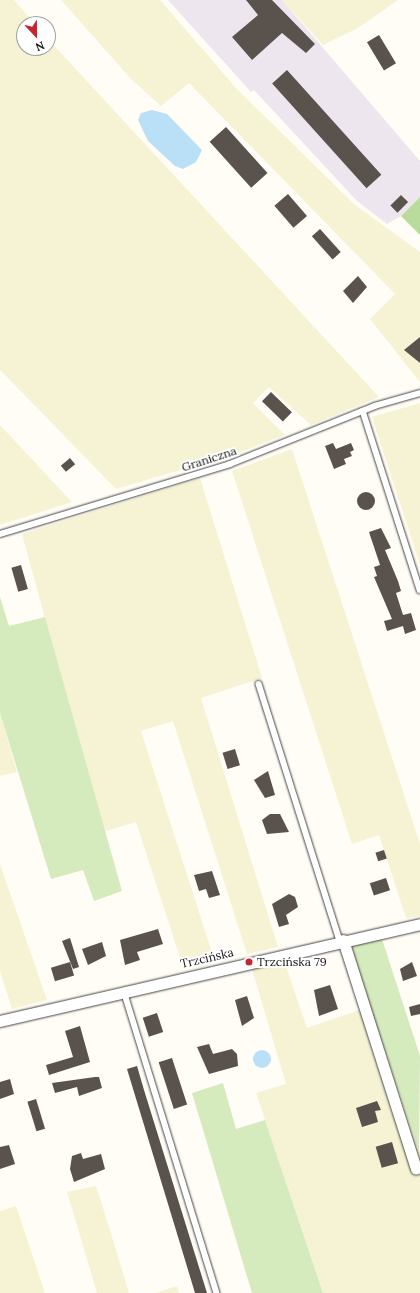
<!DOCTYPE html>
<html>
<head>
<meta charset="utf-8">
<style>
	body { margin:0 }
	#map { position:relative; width:420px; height:1293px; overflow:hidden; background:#fffdf5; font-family:Lora,serif }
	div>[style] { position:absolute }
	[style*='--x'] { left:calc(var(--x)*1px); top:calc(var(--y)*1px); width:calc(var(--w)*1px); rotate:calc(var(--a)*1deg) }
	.industrial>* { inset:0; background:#eee6ef }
	.farmland>* { inset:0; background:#f6f3d4 }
	.green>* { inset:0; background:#d5ebbd }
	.forest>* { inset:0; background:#b9dc9c }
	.water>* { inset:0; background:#b9e0f7 }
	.round { border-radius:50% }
	.building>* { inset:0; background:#5a524d; transform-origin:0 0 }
	.roads { filter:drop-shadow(0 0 1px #444) drop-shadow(0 0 1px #444) }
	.service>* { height:5.5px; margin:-2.75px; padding:0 2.75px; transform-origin:2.75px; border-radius:2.75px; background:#fff }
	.minor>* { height:11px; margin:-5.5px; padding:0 5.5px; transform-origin:5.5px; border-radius:5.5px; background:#fff }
	.dots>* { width:11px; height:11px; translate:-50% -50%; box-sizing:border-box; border:2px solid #fff; border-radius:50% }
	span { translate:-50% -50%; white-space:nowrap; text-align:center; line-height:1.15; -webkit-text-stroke:4px #fff; paint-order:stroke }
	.street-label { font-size:12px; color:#111 }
	.poi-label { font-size:12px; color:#111 }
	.left { translate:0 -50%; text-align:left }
	.north { position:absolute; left:16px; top:16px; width:40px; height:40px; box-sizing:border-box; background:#fff; border:1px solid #a0a0a0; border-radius:50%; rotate:158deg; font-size:11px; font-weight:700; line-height:16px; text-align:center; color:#111 }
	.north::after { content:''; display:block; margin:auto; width:14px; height:18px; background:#c4262e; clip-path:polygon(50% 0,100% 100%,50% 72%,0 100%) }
</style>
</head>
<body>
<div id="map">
	<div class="industrial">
		<i style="clip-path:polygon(168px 0,282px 0,420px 161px,420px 197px,401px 216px,387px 224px,357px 201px,254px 90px,251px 92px)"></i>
	</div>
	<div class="farmland">
		<i style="clip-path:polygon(0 0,14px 0,35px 24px,24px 24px,24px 48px,48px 48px,48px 39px,379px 397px,311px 425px,269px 387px,253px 403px,285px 435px,235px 454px,116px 489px,0 370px)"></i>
		<i style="clip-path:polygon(61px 0,160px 0,236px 88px,355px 205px,420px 252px,420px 382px,370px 319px,395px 294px,189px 83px,161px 106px,131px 79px)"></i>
		<i style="clip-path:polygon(282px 0,398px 0,358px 28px,323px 45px)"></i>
		<i style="clip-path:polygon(420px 403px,420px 565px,372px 417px)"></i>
		<i style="clip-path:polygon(0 425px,72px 502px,0 525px)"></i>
		<i style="clip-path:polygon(292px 449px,420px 844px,420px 916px,406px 918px,379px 835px,352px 844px,232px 471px)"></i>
		<i style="clip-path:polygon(200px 478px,262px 678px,201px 698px,278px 947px,247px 954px,173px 721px,141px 731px,214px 959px,183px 967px,136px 822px,103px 832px,22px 534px)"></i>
		<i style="clip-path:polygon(0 713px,17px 772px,0 776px)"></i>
		<i style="clip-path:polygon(0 864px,47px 1000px,12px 1009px,0 971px)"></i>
		<i style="clip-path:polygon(284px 960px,307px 1028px,368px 1007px,420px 1151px,420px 1293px,323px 1293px,256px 1093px,286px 1084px,252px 969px)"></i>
		<i style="clip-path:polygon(96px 1186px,110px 1230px,129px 1293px,97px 1293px,67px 1192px)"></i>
		<i style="clip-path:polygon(16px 1206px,45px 1293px,0 1293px,0 1211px)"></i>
		<i style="clip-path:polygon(177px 1286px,179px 1293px,155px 1293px)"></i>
	</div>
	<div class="green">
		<i style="clip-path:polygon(0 597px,9px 626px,45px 617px,122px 891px,94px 901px,83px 870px,51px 879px,0 713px)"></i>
		<i style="clip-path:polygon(382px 939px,420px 1056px,419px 1151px,349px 945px)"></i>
		<i style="clip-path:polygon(223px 1083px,236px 1129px,265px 1120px,323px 1293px,252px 1293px,192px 1093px)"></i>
	</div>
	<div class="forest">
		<i style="clip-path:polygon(420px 197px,420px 235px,401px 216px)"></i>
	</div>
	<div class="water">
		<i style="clip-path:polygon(152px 110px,167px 114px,202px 150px,196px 162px,183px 169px,175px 166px,148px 141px,138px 120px,141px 113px)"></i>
		<i class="round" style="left:253px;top:1050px;width:18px;height:18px"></i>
	</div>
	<div class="building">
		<i style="clip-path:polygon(246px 0,272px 0,315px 44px,306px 53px,282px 33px,252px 60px,232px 37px,258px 15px)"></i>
		<i style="left:379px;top:35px;width:33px;height:14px;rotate:59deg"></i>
		<i style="left:287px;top:70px;width:141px;height:20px;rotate:48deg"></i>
		<i style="left:226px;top:127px;width:62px;height:22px;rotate:48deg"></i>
		<i style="left:288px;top:194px;width:29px;height:18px;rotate:49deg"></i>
		<i style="left:401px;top:195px;width:10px;height:15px;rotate:45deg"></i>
		<i style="left:320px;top:229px;width:31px;height:11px;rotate:48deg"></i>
		<i style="clip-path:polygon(358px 276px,367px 287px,353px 303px,343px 291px)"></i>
		<i style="clip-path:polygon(420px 337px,420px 363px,404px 350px)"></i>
		<i style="left:271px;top:392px;width:29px;height:13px;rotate:44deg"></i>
		<i style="clip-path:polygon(333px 443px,336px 449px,351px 443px,354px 450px,350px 452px,352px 456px,344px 459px,346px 464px,334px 469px,325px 446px)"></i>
		<i style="left:70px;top:458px;width:8px;height:12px;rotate:50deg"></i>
		<i class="round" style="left:357px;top:492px;width:18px;height:18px"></i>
		<i style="clip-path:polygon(381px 528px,391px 548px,385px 550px,398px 581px,401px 591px,396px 593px,403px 615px,411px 613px,416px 630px,405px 634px,403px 626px,387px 631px,384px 621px,392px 619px,374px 577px,377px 576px,374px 567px,380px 565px,369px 532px)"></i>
		<i style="left:21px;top:565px;width:25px;height:10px;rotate:74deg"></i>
		<i style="left:235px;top:749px;width:17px;height:13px;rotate:73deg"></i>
		<i style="clip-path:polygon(268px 771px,275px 795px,265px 798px,254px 780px)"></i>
		<i style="clip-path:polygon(270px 814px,280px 814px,289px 832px,267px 834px,262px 820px)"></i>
		<i style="left:384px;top:850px;width:9px;height:9px;rotate:72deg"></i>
		<i style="clip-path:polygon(212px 871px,220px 895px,209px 898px,206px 889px,199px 891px,194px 875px)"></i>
		<i style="left:386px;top:878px;width:13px;height:17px;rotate:72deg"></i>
		<i style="clip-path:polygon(289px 894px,295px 897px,298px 907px,286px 915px,289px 924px,279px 927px,272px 904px)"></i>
		<i style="clip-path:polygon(158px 929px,163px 944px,137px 952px,140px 960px,125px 965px,120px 940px)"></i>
		<i style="clip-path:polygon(70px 938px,79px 967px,73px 969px,62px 941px)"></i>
		<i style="clip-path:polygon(102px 942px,106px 956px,88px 965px,82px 949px)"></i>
		<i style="left:70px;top:962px;width:14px;height:20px;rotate:73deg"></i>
		<i style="clip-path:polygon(412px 962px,417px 976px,403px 981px,400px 969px)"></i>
		<i style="clip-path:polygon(330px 985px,338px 1009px,319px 1016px,314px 990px)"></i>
		<i style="clip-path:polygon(247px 996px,254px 1018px,242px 1026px,235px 1000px)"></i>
		<i style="clip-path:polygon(420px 1004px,420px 1014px,411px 1016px,409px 1007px)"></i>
		<i style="left:157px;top:1013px;width:20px;height:15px;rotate:72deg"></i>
		<i style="clip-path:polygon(80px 1026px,90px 1062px,49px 1075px,46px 1065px,73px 1057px,65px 1031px)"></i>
		<i style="clip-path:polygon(209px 1044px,213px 1054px,232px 1049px,237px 1054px,238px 1066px,209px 1074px,197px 1047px)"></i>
		<i style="left:172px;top:1058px;width:49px;height:14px;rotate:72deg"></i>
		<i style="clip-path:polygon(137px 1066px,144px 1090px,207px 1293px,195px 1293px,182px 1250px,127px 1069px)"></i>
		<i style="clip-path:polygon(95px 1077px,99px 1077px,102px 1088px,79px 1096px,77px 1087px,55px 1093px,52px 1083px)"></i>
		<i style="clip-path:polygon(10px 1079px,14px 1094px,0 1099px,0 1082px)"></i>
		<i style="left:36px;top:1099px;width:31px;height:9px;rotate:73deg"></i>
		<i style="clip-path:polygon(377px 1101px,381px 1110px,375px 1111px,378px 1122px,362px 1127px,356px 1108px)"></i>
		<i style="left:392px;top:1142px;width:22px;height:17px;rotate:74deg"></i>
		<i style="clip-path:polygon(9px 1145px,15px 1164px,0 1169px,0 1147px)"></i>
		<i style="clip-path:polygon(81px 1153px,83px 1159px,101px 1154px,105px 1169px,74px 1182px,70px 1169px,72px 1156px)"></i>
	</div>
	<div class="roads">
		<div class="service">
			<i style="--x:363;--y:411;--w:188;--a:72.3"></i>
			<i style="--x:0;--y:534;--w:240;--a:-16.9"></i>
			<i style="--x:230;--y:464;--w:156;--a:-21.8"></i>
			<i style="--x:375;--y:406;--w:47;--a:-16.1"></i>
			<i style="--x:259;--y:684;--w:269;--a:72.5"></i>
			<i style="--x:124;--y:991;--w:316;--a:72.9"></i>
		</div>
		<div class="minor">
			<i style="--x:343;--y:940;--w:240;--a:72.3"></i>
			<i style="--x:0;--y:1021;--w:431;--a:-13"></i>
		</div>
	</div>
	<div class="dots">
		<i style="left:249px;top:962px;background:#c4262e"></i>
	</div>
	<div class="street-label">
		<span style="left:209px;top:459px;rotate:-18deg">Graniczna</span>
		<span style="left:207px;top:958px;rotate:-13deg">Trzcińska</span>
	</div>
	<div class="poi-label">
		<span class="left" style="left:257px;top:962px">Trzcińska 79</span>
	</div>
	<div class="north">N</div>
</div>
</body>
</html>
